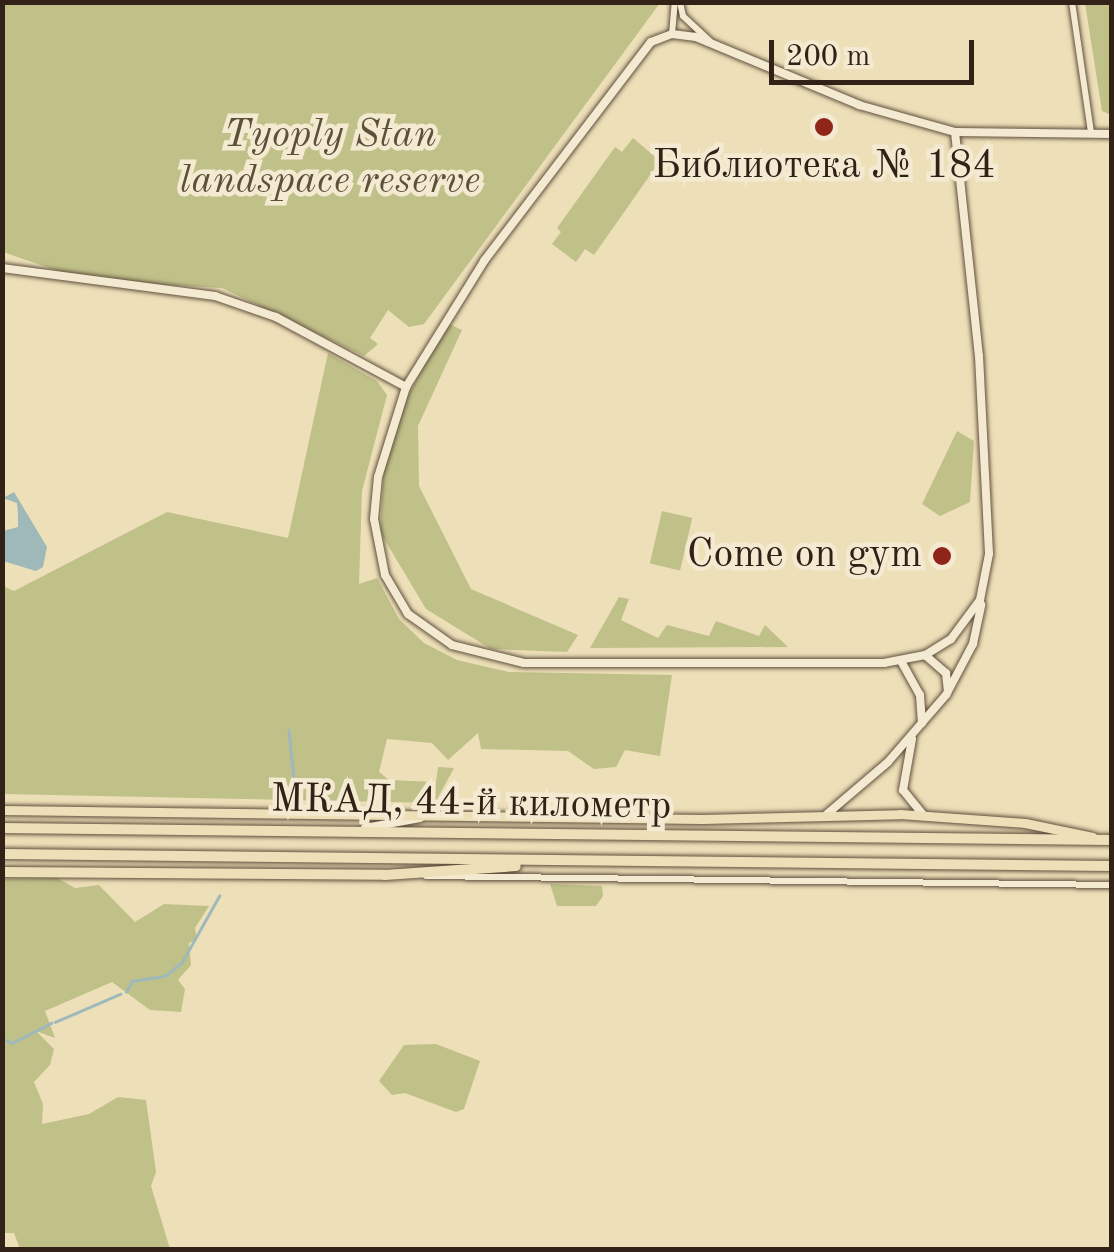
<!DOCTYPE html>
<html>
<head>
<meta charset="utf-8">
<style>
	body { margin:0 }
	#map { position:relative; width:1114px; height:1252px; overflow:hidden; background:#eddfb8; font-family:"Old Standard TT",serif }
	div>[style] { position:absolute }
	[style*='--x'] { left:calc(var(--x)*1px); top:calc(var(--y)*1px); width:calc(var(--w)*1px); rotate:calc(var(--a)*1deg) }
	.green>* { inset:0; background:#c0c089; transform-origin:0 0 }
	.water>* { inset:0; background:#9fb9ba }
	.stream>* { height:2.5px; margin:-1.25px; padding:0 1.25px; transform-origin:1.25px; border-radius:1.25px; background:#9fb9ba }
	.roads { filter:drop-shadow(0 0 2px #60503e) drop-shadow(0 0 2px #60503e) }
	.street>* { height:6px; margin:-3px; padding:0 3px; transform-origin:3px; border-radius:3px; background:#f3ead1 }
	.secondary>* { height:8px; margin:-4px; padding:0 4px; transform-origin:4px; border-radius:4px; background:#f3ead1 }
	.primary>* { height:9px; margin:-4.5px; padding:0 4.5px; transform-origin:4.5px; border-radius:4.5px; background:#eddfb8 }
	.highway>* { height:10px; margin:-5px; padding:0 5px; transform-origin:5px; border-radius:5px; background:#eddfb8 }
	.dots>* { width:28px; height:28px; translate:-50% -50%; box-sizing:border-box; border:5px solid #f3ead1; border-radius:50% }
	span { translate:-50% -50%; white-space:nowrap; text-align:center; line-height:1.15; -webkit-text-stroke:9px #f3ead1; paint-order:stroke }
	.park-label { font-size:40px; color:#5c5138; font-style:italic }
	.poi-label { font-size:40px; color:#312116 }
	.right { translate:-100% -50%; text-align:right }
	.street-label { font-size:40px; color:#312116 }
	.frame { position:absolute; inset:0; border:5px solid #312116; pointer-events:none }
	.scale { position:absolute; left:769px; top:40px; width:205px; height:45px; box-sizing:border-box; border:5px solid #312116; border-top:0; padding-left:12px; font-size:30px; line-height:35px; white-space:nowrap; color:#312116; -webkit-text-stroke:8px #f3ead1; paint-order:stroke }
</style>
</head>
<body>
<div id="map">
	<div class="green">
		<i style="clip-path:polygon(2px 3px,660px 3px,424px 324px,409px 327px,388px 310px,370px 338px,378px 344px,364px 356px,222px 288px,84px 280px,3px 252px)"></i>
		<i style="clip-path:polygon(1085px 3px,1111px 3px,1111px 115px,1102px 111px)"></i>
		<i style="clip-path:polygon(633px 138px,660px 161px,594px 255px,585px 249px,576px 262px,552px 244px,561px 232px,557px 228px,615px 147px,622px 152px)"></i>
		<i style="clip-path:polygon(447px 323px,462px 330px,418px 426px,419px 486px,471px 589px,578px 635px,567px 652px,491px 649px,426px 609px,380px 532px,384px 471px,400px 411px)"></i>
		<i style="clip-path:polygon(328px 353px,377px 381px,387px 395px,362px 491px,359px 584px,377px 578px,399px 619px,424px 643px,457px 660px,509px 672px,672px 675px,660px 756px,625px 750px,616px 767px,594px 769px,568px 751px,481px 749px,478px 733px,448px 760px,432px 743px,387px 739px,379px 772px,389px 780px,436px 782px,438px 767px,454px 768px,435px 803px,3px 794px,3px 586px,14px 591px,167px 512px,288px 538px)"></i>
		<i style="clip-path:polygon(957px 431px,974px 441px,970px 502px,940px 516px,922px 504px)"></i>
		<i style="left:662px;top:511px;width:31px;height:54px;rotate:13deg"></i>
		<i style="clip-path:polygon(619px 597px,629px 599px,621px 620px,658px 638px,667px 625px,709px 636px,716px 621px,759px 636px,765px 625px,788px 647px,590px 648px)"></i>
		<i style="clip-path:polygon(57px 878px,75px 888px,99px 885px,135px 922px,164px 904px,209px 906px,195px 928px,197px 939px,189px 943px,191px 965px,178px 980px,185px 989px,181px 1012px,150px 1010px,112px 982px,45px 1011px,55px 1038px,36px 1031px,54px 1049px,50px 1065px,34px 1082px,43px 1104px,42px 1124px,89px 1114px,118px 1097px,146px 1100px,156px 1172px,151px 1186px,170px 1249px,20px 1249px,14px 1233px,3px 1233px,3px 879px)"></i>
		<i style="clip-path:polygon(550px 884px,602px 886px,603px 896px,596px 906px,557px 906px)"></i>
		<i style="clip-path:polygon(436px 1044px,480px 1061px,464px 1109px,456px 1112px,405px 1093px,392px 1095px,379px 1081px,404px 1045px)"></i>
	</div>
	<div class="water">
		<i style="clip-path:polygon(14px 492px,47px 547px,43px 567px,36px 571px,3px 561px,3px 531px,18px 527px,18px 515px,17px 503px,3px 498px)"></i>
	</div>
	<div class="stream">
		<i style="--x:289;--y:730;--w:69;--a:84.2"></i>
		<i style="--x:126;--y:992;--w:13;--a:-61"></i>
		<i style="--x:132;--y:981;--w:33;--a:-9"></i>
		<i style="--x:165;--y:976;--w:22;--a:-39"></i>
		<i style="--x:182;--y:962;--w:76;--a:-60.7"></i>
		<i style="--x:55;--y:1022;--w:71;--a:-23.3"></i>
		<i style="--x:2;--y:1038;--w:11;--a:27"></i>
		<i style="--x:12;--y:1043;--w:44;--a:-27.1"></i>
	</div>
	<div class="roads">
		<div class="street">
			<i style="--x:680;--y:2;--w:14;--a:78"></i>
			<i style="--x:683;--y:16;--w:37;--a:43"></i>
			<i style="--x:1072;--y:2;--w:132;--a:81.7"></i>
			<i style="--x:672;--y:34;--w:32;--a:-85"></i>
			<i style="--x:426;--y:876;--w:686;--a:0.75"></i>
		</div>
		<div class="secondary">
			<i style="--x:955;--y:132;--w:225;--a:83.9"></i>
			<i style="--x:979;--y:356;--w:198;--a:87.1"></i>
			<i style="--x:989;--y:554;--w:47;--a:101.1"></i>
			<i style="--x:980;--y:600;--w:49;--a:126.6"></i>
			<i style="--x:951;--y:639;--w:31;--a:148"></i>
			<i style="--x:925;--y:655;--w:42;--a:169"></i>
			<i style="--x:884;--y:663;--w:360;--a:180"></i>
			<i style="--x:524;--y:663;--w:74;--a:-166"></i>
			<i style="--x:452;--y:645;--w:54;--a:-144.8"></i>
			<i style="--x:408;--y:614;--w:45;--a:-120.5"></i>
			<i style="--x:385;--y:575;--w:57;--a:-101.1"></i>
			<i style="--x:374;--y:519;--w:42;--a:-84.6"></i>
			<i style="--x:378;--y:477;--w:94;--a:-72.7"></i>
			<i style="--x:406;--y:387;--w:148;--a:-58.2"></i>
			<i style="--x:484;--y:261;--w:275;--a:-52.7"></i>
			<i style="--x:651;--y:42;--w:22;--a:-21"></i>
			<i style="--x:672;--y:34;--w:24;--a:7"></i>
			<i style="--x:696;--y:37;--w:177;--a:22.6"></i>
			<i style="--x:859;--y:105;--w:100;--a:15.7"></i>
			<i style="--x:955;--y:132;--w:157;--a:0.7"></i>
			<i style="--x:2;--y:268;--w:215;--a:7.5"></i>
			<i style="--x:215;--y:296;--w:65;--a:19"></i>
			<i style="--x:276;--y:317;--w:148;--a:28.3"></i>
			<i style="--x:925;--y:655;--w:28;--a:41"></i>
			<i style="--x:946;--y:673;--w:18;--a:84"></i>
			<i style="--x:901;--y:661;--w:39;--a:61"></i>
			<i style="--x:920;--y:695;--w:28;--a:86"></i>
			<i style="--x:912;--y:739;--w:52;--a:100"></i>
			<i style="--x:903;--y:790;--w:32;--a:51"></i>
			<i style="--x:827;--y:814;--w:80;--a:-40.4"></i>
			<i style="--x:888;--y:762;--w:89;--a:-49.1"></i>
			<i style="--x:946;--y:695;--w:58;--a:-62.1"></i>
			<i style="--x:973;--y:644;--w:40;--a:-78"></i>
			<i style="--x:365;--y:828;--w:56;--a:-10.3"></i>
		</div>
		<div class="primary">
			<i style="--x:2;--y:810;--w:700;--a:0.74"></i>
			<i style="--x:702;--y:819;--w:198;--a:-1.4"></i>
			<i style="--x:900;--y:814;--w:125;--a:4.1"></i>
			<i style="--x:1025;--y:823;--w:69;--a:11.6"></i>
		</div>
		<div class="highway">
			<i style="--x:2;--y:828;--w:1110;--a:0.62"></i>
			<i style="--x:2;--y:854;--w:1110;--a:0.62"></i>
			<i style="--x:2;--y:872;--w:383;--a:0.4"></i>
			<i style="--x:385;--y:875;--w:131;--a:-3.9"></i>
		</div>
	</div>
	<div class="dots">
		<i style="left:824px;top:127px;background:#8f2418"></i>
		<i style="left:942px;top:556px;background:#8f2418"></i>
	</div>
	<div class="park-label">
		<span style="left:330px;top:159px">Tyoply Stan<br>landspace reserve</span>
	</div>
	<div class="poi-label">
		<span style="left:824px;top:167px">Библиотека № 184</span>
		<span class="right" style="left:922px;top:556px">Come on gym</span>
	</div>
	<div class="street-label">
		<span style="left:471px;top:804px;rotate:1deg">МКАД, 44-й километр</span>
	</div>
	<div class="frame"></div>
	<div class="scale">200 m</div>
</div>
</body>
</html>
